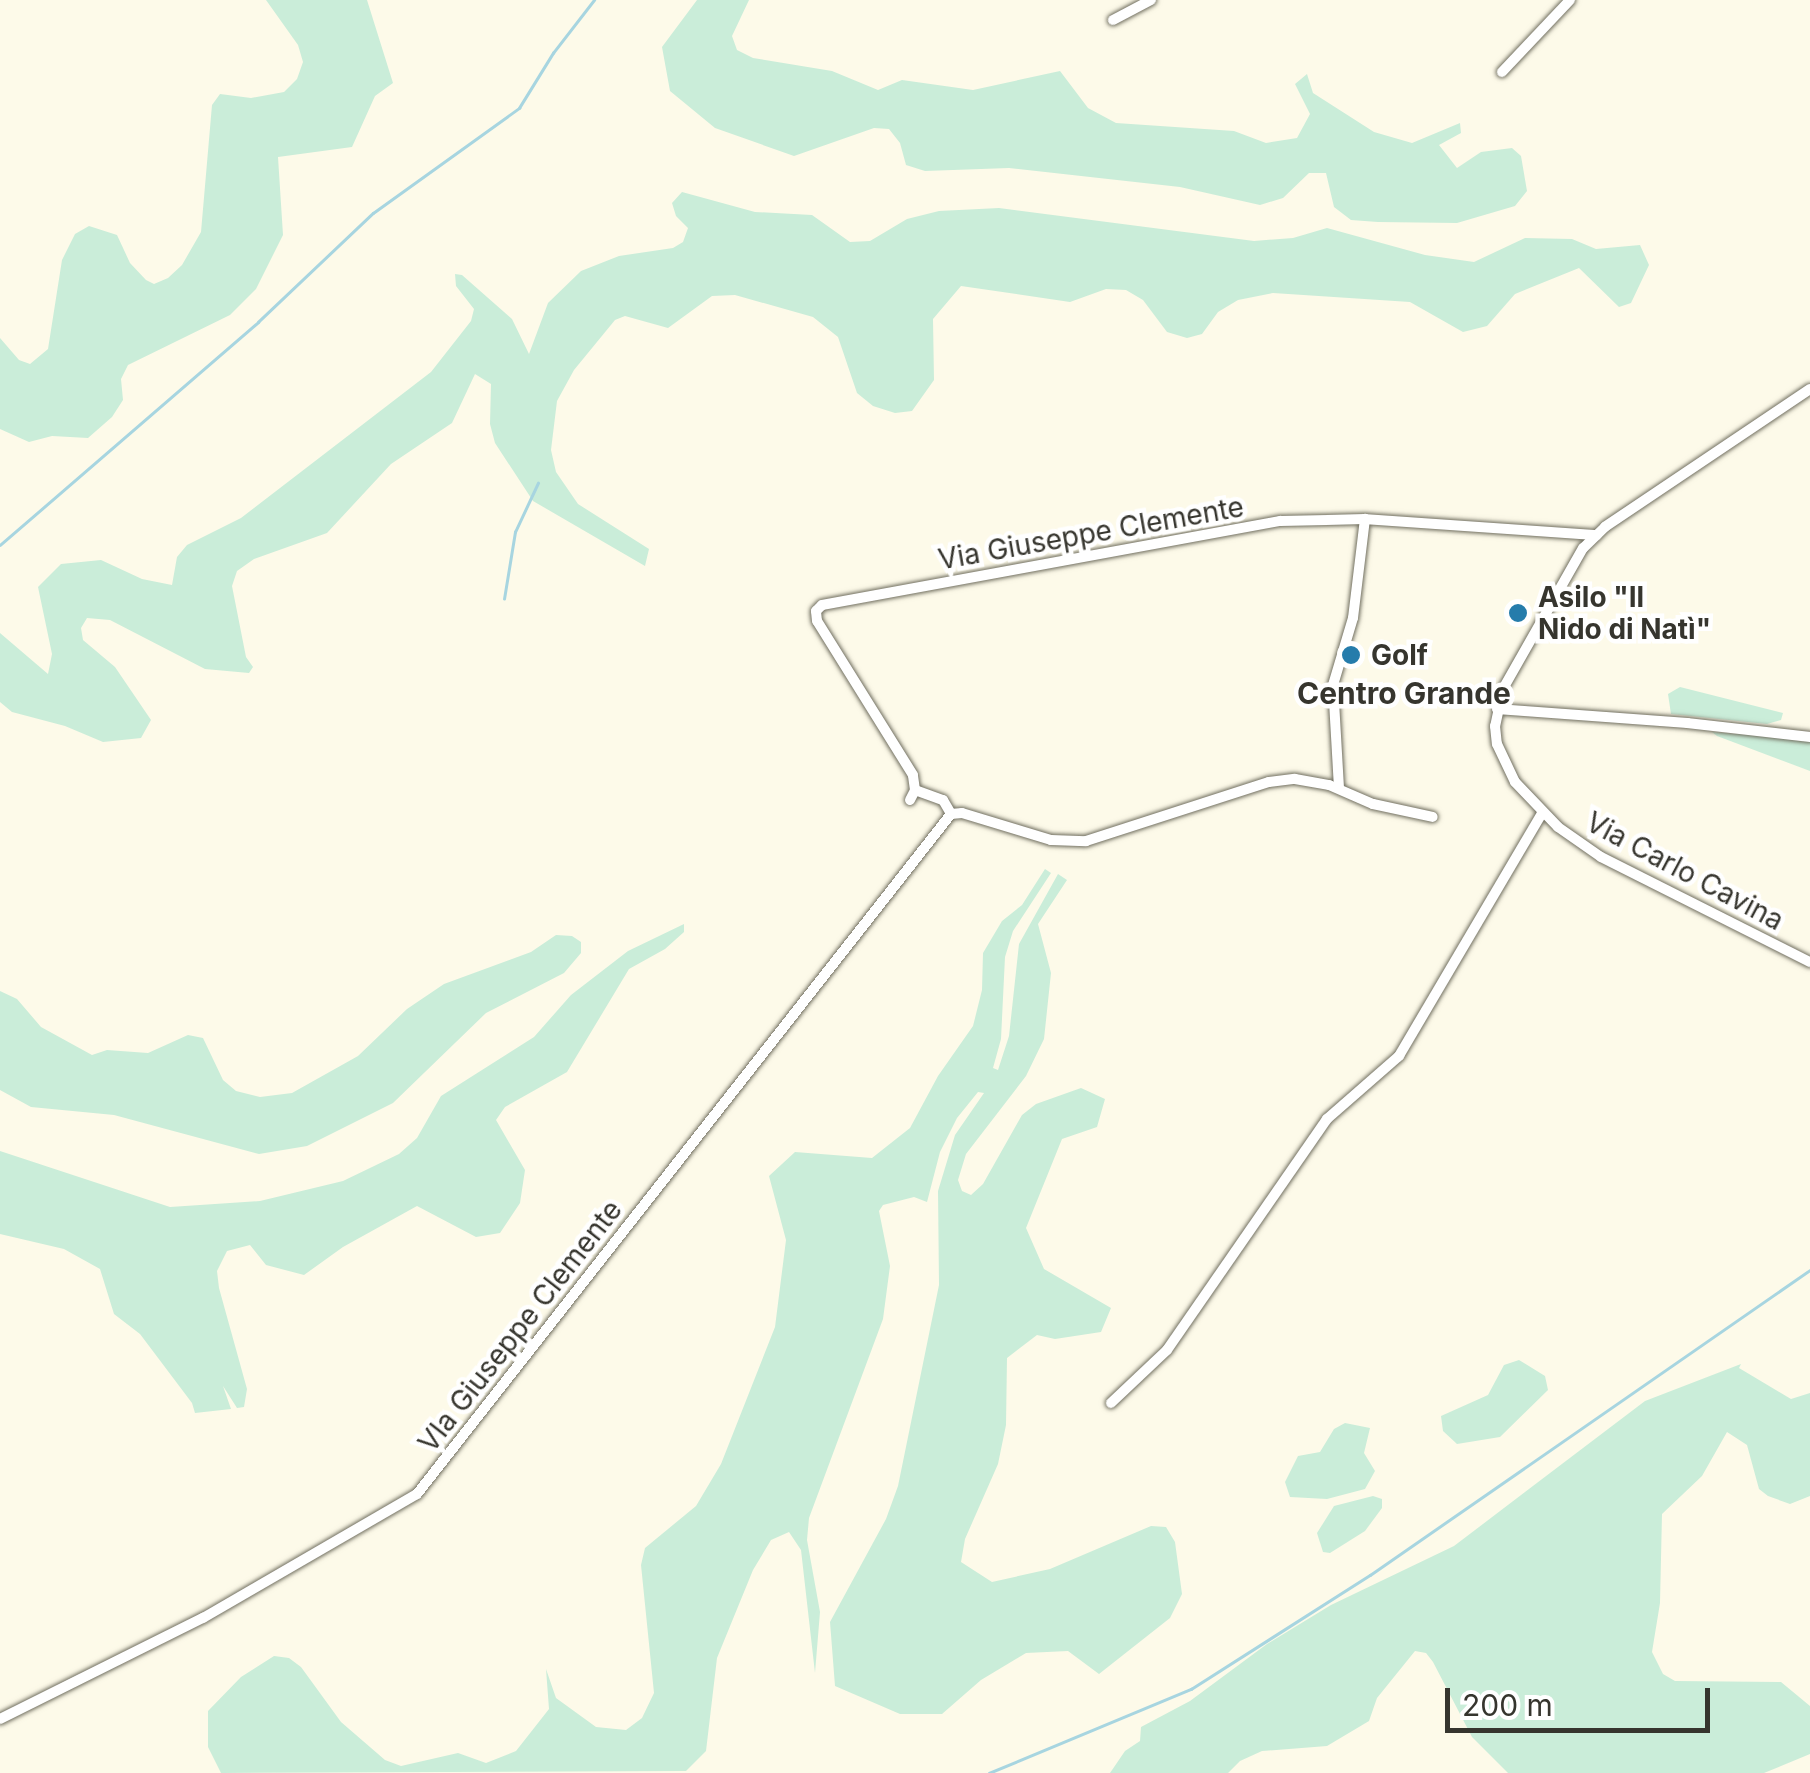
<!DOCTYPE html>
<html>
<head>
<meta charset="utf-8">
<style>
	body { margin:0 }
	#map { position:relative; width:1810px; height:1773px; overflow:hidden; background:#fdfae9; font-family:Inter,sans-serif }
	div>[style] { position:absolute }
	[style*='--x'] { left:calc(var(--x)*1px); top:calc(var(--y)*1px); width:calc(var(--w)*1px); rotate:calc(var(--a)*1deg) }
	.green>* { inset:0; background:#caedd9 }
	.stream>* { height:2.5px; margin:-1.25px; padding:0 1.25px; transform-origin:1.25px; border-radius:1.25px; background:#a7d5e0 }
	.roads { filter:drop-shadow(0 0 2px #716f60) drop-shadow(0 0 2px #716f60) }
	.minor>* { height:10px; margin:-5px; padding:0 5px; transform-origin:5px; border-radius:5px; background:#fff }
	.dots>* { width:28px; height:28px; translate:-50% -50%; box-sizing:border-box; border:5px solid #fff; border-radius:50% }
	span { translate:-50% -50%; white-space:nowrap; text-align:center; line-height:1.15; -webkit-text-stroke:9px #fff; paint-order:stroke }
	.street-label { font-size:28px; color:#36352e }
	.poi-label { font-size:28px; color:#36352e; font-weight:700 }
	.left { translate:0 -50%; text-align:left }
	.neighbourhood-label { font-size:30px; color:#36352e; font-weight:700 }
	.scale { position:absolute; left:1445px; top:1688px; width:265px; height:45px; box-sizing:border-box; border:5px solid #36352e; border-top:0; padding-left:12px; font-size:30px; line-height:35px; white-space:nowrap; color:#36352e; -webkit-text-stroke:8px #fff; paint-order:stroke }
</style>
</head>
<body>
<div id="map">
	<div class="green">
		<i style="clip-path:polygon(266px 0,367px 0,393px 83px,375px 96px,352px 147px,278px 157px,283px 235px,256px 289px,230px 315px,128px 365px,121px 379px,123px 400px,112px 417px,88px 438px,52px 436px,29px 442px,0 429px,0 338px,19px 360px,30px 364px,48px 349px,62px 260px,75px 234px,89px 226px,117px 235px,130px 263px,146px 280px,154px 284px,168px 278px,182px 265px,201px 232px,212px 105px,220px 94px,251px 98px,284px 92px,297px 79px,303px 62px,298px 45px)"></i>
		<i style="clip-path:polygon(697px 0,749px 0,732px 36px,737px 50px,753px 58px,832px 71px,878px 90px,902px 80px,973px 90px,1060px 71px,1088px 108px,1116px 123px,1234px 131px,1266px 143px,1297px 138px,1310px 114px,1295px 84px,1307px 74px,1313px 93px,1374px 132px,1412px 143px,1460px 123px,1461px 133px,1439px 145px,1457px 168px,1481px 152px,1512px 148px,1521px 156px,1527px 191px,1515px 206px,1457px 223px,1378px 222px,1351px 220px,1334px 207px,1326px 173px,1309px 173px,1283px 198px,1260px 205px,1180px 187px,1009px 168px,925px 171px,906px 165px,900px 143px,889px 129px,874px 128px,794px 156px,715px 128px,670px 91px,662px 47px)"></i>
		<i style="clip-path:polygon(682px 192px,755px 212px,812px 215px,850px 242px,870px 241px,907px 219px,939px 211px,999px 208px,1254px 241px,1293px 238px,1327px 228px,1425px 255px,1474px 262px,1525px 238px,1572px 239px,1596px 249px,1640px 245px,1649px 265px,1631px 303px,1619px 307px,1579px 268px,1515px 294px,1487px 326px,1463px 332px,1410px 302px,1273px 293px,1238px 300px,1218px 312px,1202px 334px,1187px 338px,1167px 332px,1143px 300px,1126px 290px,1106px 289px,1070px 302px,961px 286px,933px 319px,934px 380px,912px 411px,895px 413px,873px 406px,857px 393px,838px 337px,813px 317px,735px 295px,712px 296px,668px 328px,625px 316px,615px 320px,574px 370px,557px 401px,551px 450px,556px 472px,578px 504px,649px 549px,645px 566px,533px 501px,495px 443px,490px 424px,491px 384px,475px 374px,452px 423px,391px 464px,327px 533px,254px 559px,237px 571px,232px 586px,246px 657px,253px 667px,249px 673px,205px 669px,110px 620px,87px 618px,81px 628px,83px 640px,115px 667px,151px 720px,141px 738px,103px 742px,65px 726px,12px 712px,0 702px,0 633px,48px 674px,52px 654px,38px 587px,61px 564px,101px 560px,142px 579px,172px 585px,177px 557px,187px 545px,241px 518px,431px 372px,471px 321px,474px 309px,456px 286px,455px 274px,462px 275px,512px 319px,529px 354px,548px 303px,581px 271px,619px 256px,673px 248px,683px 242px,688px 228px,676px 216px,672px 203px)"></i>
		<i style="clip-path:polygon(1680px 687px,1783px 713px,1781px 720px,1767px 724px,1671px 714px,1668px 694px)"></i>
		<i style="clip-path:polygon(1712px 732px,1810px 740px,1810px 771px,1717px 736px)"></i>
		<i style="clip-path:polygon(1045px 869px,1051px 873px,1013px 931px,1005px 957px,1001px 1039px,993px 1068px,998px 1070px,1009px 1036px,1019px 944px,1058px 874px,1067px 880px,1038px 924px,1051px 973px,1044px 1039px,1026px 1076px,966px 1154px,958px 1180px,962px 1191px,971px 1195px,983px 1184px,1022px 1115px,1036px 1104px,1081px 1088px,1105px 1099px,1097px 1127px,1062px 1139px,1026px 1228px,1044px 1269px,1111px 1308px,1101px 1332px,1055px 1339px,1037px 1335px,1007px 1358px,1006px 1425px,998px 1464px,965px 1539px,961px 1562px,992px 1582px,1050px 1569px,1151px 1526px,1166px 1527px,1175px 1542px,1182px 1594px,1170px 1618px,1099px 1674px,1068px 1651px,1026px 1653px,981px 1680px,942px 1714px,900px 1714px,835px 1686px,830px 1622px,886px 1519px,898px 1486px,939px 1285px,938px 1191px,955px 1135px,984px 1093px,978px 1092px,957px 1118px,940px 1152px,927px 1202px,914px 1197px,883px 1205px,879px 1211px,890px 1266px,883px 1319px,809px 1518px,807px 1540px,820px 1612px,815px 1673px,801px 1550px,789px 1532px,771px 1540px,753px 1570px,717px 1658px,706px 1751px,686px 1771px,221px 1773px,208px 1747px,208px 1711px,241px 1677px,274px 1656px,289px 1658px,301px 1667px,341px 1722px,385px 1760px,401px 1766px,458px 1753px,486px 1763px,516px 1751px,549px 1709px,546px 1669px,556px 1698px,596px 1727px,626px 1730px,642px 1718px,654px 1693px,641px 1565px,645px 1548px,696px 1506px,721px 1464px,775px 1327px,786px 1240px,769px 1176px,795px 1152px,872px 1158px,910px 1128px,938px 1076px,973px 1026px,982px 990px,983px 953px,1002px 921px,1022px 905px)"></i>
		<i style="clip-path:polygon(684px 924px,684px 932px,665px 949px,629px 969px,567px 1072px,505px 1107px,496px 1120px,525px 1170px,520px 1203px,500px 1233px,476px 1237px,417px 1206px,343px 1247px,304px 1275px,266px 1265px,250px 1245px,227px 1251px,217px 1271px,219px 1288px,247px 1389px,244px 1407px,237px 1408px,223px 1386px,231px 1409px,195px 1413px,192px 1403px,140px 1334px,114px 1314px,100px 1269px,64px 1249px,0 1234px,0 1151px,170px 1207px,260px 1201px,343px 1181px,399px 1154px,417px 1138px,441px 1096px,534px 1037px,571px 995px,628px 951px)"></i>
		<i style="clip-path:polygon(556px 935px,572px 936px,581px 942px,581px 953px,564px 973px,486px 1013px,393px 1103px,307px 1146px,259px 1154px,114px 1115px,31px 1107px,0 1090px,0 991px,17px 999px,41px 1027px,92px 1055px,107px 1050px,148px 1053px,188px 1035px,203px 1038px,223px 1080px,236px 1091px,260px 1097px,292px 1093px,358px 1056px,407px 1009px,444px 984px,531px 952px)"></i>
		<i style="clip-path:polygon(1519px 1360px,1545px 1376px,1548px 1390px,1500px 1437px,1457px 1444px,1443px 1431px,1441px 1416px,1488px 1395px,1504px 1365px)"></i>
		<i style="clip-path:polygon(1741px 1364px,1739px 1368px,1791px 1399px,1810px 1393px,1810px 1496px,1790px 1504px,1768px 1496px,1759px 1489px,1747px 1445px,1727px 1432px,1702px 1476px,1662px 1514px,1660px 1603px,1652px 1652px,1663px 1674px,1675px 1681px,1781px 1682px,1810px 1706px,1810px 1754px,1764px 1773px,1508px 1773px,1472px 1737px,1433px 1662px,1426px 1653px,1415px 1651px,1377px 1698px,1369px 1721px,1327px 1746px,1262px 1751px,1240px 1761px,1228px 1773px,1110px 1773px,1125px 1751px,1140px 1741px,1141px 1727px,1190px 1701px,1267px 1644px,1331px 1605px,1454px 1546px,1645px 1401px)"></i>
		<i style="clip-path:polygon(1345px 1423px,1370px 1428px,1364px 1453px,1375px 1471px,1365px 1489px,1327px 1499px,1290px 1497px,1285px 1482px,1298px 1456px,1320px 1452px,1334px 1429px)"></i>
		<i style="clip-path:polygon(1373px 1496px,1382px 1499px,1382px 1508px,1365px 1531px,1330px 1553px,1323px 1552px,1317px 1533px,1334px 1506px)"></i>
	</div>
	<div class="stream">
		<i style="--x:0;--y:545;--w:341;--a:-40.8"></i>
		<i style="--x:258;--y:322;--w:158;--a:-43.5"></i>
		<i style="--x:373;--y:213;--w:180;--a:-35.7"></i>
		<i style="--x:519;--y:108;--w:65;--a:-58.3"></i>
		<i style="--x:553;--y:53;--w:67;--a:-52.3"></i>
		<i style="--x:504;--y:599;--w:68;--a:-80.7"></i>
		<i style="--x:515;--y:532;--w:54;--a:-64.9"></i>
		<i style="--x:989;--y:1773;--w:219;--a:-22.6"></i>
		<i style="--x:1191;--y:1689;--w:212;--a:-32.5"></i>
		<i style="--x:1370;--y:1575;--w:535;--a:-34.73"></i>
	</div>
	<div class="roads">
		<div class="minor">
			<i style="--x:1113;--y:20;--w:43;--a:-27.8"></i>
			<i style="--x:1502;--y:72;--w:99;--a:-46.6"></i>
			<i style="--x:1810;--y:389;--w:247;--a:146.1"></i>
			<i style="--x:1605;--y:527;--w:30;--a:136"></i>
			<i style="--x:1583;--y:548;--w:162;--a:119.6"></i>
			<i style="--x:1503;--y:689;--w:38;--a:102"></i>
			<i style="--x:1495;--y:726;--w:18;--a:84"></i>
			<i style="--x:1497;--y:744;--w:42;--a:64.7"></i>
			<i style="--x:1515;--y:782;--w:62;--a:46.3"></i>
			<i style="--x:1558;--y:827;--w:52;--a:34.9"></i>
			<i style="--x:1601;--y:857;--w:234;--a:26.7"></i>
			<i style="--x:1497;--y:709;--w:191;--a:4.2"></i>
			<i style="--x:1687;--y:723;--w:124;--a:6.5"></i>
			<i style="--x:1339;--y:788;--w:103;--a:-93.3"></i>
			<i style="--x:1333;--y:685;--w:70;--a:-73.4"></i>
			<i style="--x:1353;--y:618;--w:100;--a:-83.1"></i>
			<i style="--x:915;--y:790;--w:30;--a:20"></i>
			<i style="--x:943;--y:800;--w:16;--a:60"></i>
			<i style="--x:910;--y:800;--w:11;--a:-63"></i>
			<i style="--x:915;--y:790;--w:15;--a:-98"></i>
			<i style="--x:913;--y:775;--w:181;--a:-121.9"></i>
			<i style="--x:817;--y:621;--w:10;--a:-96"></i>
			<i style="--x:816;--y:611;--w:8;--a:-45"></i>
			<i style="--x:822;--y:605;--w:466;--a:-10.4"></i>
			<i style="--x:1280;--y:521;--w:85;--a:-1.3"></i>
			<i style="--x:1365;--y:519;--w:232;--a:4"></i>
			<i style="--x:951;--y:814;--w:11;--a:-5"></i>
			<i style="--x:962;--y:813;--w:93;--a:16.9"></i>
			<i style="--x:1051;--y:840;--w:35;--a:2"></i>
			<i style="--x:1086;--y:841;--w:192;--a:-17.9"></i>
			<i style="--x:1269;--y:782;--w:26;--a:-7"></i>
			<i style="--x:1295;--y:779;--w:35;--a:10"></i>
			<i style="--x:1329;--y:785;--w:48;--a:23.4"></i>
			<i style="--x:1373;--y:804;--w:61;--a:12.2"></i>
			<i style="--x:1111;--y:1403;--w:77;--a:-43.4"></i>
			<i style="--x:1167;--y:1350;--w:281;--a:-55.3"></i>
			<i style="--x:1327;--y:1119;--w:96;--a:-41.2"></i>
			<i style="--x:1399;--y:1056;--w:282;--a:-59.5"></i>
			<i style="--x:0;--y:1719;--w:227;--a:-26.5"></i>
			<i style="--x:203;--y:1618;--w:247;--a:-30.1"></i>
			<i style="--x:417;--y:1494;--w:865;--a:-51.86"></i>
		</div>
	</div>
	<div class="dots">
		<i style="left:1518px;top:613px;background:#257cab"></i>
		<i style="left:1351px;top:655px;background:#257cab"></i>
	</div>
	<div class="street-label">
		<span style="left:1091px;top:533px;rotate:-10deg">Via Giuseppe Clemente</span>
		<span style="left:1685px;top:871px;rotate:28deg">Via Carlo Cavina</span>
		<span style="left:520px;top:1326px;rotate:-52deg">VIa Giuseppe Clemente</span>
	</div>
	<div class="poi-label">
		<span class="left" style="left:1538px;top:613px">Asilo "Il<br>Nido di Natì"</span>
		<span class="left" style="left:1371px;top:655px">Golf</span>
	</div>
	<div class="neighbourhood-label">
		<span style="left:1404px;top:693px">Centro Grande</span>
	</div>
	<div class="scale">200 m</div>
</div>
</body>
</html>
